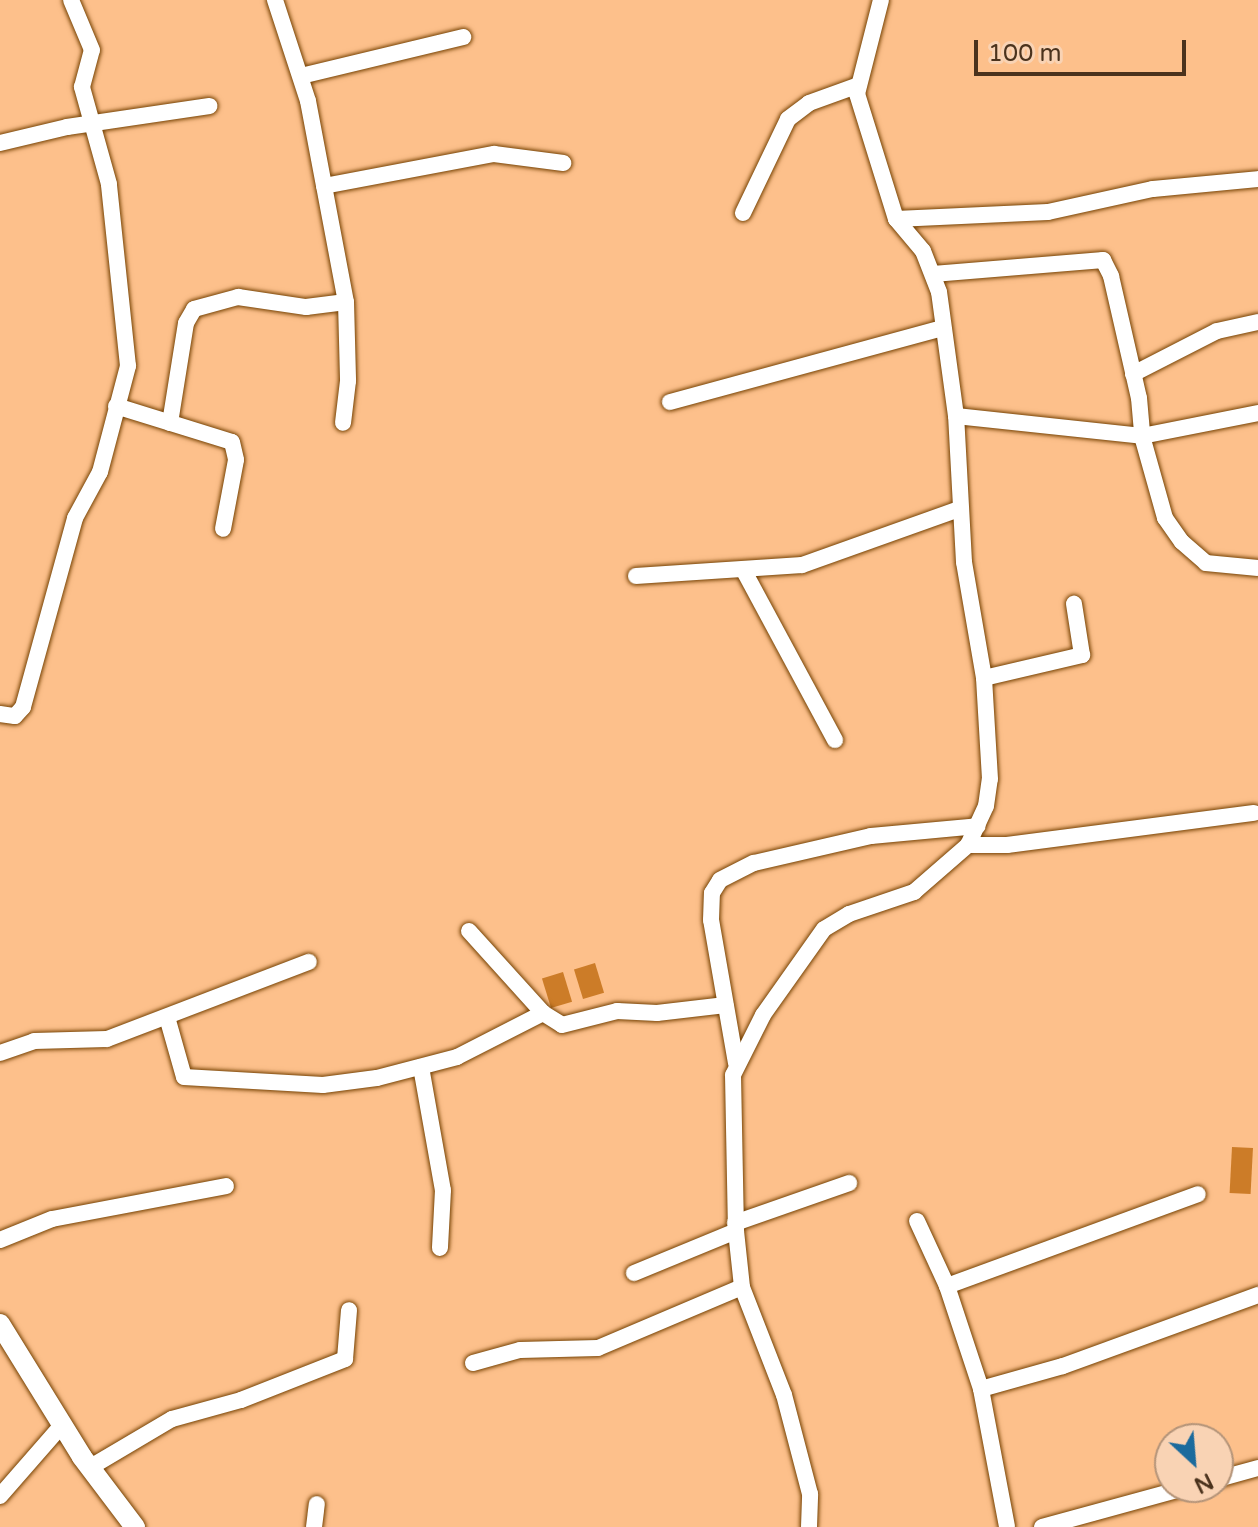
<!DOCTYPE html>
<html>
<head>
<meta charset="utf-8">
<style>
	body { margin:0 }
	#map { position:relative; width:1258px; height:1527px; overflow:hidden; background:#fdc08b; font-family:"Varela Round",sans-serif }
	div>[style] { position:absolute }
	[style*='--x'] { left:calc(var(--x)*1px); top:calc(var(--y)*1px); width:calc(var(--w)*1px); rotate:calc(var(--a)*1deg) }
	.building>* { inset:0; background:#cc7c28; transform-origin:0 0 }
	.roads { filter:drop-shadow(0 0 2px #764203) drop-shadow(0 0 2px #764203) }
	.minor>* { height:16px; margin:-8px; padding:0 8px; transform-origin:8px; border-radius:8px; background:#fff }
	.tertiary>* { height:20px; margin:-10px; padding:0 10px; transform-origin:10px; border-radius:10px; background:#fff }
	span { translate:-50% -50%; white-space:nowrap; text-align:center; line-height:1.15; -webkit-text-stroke:8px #f9d3b4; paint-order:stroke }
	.north { position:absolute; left:1154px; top:1423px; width:80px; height:80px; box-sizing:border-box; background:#f9d3b4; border:2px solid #b39378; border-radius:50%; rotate:154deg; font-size:22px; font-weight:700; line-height:32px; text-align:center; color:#4b331d }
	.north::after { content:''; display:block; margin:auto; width:28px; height:36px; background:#1b6b9d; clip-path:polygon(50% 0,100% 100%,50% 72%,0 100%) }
	.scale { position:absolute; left:974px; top:40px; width:212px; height:36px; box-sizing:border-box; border:4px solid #4b331d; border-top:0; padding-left:10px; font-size:24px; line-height:28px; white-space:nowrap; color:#4b331d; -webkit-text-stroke:6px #f9d3b4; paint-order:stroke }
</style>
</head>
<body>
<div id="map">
	<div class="building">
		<i style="left:595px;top:963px;width:31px;height:22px;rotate:73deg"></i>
		<i style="left:563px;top:972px;width:31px;height:22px;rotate:73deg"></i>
		<i style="left:1232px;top:1147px;width:21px;height:46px;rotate:3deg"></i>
	</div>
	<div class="roads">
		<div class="minor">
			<i style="--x:275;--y:0;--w:106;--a:71.9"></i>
			<i style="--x:308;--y:101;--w:205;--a:79.3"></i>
			<i style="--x:346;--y:302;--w:79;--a:88.5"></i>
			<i style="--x:348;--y:381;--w:42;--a:96.8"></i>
			<i style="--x:301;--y:76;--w:167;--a:-13.5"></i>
			<i style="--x:0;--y:143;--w:69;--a:-13.4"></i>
			<i style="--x:67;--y:127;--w:144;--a:-8.4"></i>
			<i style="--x:324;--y:186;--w:173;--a:-10.7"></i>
			<i style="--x:494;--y:154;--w:70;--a:7.4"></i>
			<i style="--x:743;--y:213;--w:104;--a:-64.4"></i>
			<i style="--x:788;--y:119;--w:26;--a:-37"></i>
			<i style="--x:809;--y:103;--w:50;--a:-19.9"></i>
			<i style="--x:896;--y:219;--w:152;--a:-2.6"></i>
			<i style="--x:1048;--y:212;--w:107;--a:-12.4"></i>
			<i style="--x:1153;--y:189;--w:105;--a:-5.4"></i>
			<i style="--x:933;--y:274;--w:171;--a:-4.7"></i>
			<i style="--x:1103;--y:260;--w:18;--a:63"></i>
			<i style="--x:1111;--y:276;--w:125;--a:77.1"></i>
			<i style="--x:1139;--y:398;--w:38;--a:85"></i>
			<i style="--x:1142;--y:436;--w:85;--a:74.3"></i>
			<i style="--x:1165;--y:518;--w:29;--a:55"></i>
			<i style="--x:1182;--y:542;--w:32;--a:41"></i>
			<i style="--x:1206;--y:563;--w:52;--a:5.5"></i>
			<i style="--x:1133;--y:374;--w:94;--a:-27.1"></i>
			<i style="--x:1217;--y:331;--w:42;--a:-12.4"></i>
			<i style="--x:670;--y:402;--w:283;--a:-15.2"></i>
			<i style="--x:116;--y:406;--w:121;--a:17.2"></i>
			<i style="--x:232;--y:442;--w:18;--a:77"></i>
			<i style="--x:236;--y:460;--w:70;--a:100.7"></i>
			<i style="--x:956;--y:416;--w:187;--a:6.1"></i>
			<i style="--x:1142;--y:436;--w:118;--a:-11.2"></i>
			<i style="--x:170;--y:423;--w:101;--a:-80.9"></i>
			<i style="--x:186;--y:323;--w:16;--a:-60"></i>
			<i style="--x:194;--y:309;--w:46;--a:-15.3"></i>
			<i style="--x:238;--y:297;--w:69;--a:8.4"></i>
			<i style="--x:306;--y:307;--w:40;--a:-7.1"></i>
			<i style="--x:744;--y:571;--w:192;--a:61.7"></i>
			<i style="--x:636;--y:576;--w:166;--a:-3.8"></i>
			<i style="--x:802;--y:565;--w:167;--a:-19.6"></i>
			<i style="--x:984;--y:678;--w:101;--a:-13.2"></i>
			<i style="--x:1082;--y:655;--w:52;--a:-98.9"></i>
			<i style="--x:0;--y:714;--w:15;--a:8"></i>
			<i style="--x:15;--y:716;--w:12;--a:-48"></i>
			<i style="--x:23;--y:707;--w:196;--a:-74.6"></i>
			<i style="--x:75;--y:518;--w:52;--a:-61.5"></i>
			<i style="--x:100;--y:472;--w:110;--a:-75.2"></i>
			<i style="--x:128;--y:366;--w:183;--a:-96"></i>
			<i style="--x:109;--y:184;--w:101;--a:-105.6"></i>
			<i style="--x:82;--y:87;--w:38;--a:-75"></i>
			<i style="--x:92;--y:50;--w:54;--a:-112.8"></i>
			<i style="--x:968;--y:845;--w:39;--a:0"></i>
			<i style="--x:1007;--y:845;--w:249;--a:-7.4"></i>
			<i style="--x:469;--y:931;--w:110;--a:47.9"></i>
			<i style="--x:543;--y:1013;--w:22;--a:32"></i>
			<i style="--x:562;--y:1025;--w:57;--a:-14.3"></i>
			<i style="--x:617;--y:1011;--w:40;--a:2.9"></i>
			<i style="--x:657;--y:1013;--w:69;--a:-6.6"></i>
			<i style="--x:167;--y:1017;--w:62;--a:74.2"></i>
			<i style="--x:184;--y:1077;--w:139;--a:3.3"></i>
			<i style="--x:323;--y:1085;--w:54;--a:-7.4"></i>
			<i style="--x:377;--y:1078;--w:83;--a:-14.7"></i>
			<i style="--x:457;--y:1057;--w:97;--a:-27.1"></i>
			<i style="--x:0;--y:1053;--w:36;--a:-19"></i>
			<i style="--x:34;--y:1041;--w:73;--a:-1.6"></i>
			<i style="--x:107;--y:1039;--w:216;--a:-20.9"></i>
			<i style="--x:736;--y:1063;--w:145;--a:-99.9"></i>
			<i style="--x:711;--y:920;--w:27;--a:-88"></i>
			<i style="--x:712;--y:893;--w:15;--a:-58"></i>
			<i style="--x:720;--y:880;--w:38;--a:-27"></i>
			<i style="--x:754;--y:863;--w:120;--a:-13"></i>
			<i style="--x:871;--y:836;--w:107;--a:-5.3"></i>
			<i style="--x:421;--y:1067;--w:125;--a:79.9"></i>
			<i style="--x:443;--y:1190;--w:58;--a:93"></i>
			<i style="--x:917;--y:1221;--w:72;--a:65.2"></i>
			<i style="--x:947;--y:1286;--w:108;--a:71.7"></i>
			<i style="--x:981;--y:1389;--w:140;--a:79.3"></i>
			<i style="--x:735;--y:1223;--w:121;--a:-19.3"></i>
			<i style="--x:0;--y:1240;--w:56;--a:-22"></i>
			<i style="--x:52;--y:1219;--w:177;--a:-10.7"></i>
			<i style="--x:634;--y:1273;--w:110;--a:-22.4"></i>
			<i style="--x:947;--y:1286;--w:267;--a:-20.1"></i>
			<i style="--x:473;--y:1363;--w:49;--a:-15.5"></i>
			<i style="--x:520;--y:1350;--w:78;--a:-1.5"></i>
			<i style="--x:598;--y:1348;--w:156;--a:-23"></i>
			<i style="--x:981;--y:1389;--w:85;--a:-15.7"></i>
			<i style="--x:1063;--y:1366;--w:208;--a:-20"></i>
			<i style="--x:89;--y:1468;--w:96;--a:-30.6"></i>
			<i style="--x:172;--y:1419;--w:72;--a:-15.4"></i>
			<i style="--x:241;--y:1400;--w:112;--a:-21.5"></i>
			<i style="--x:345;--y:1359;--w:49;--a:-85.3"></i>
			<i style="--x:1218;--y:1479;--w:41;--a:-15.4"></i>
			<i style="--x:0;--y:1496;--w:94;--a:-48.9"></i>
			<i style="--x:314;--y:1527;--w:23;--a:-83"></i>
			<i style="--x:809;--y:1527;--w:33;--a:-88"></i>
			<i style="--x:810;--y:1494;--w:102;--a:-104.7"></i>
			<i style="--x:784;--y:1395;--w:116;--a:-111.3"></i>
			<i style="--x:742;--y:1287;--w:56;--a:-96.1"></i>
			<i style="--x:736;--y:1231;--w:156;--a:-91.1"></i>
			<i style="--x:733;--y:1075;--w:67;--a:-63.4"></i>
			<i style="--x:763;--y:1015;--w:105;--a:-54.7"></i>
			<i style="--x:824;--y:929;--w:29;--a:-31"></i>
			<i style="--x:849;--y:914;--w:69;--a:-18.7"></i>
			<i style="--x:914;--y:892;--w:72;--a:-41"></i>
			<i style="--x:968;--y:845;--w:43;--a:-65.2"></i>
			<i style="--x:986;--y:806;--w:27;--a:-82"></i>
			<i style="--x:990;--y:779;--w:101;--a:-93.4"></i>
			<i style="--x:984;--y:678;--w:118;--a:-99.8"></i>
			<i style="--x:964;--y:562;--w:146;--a:-93.1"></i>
			<i style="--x:956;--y:416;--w:125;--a:-97.8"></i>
			<i style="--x:939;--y:292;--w:44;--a:-111.3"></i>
			<i style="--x:923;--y:251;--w:42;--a:-130.2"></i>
			<i style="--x:896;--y:219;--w:131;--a:-107.3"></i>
			<i style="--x:857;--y:94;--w:97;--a:-75.7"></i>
			<i style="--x:1042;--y:1527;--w:151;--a:-15.3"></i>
		</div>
		<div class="tertiary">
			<i style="--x:0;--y:1324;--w:156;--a:58.3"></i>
			<i style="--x:82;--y:1457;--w:88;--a:52.9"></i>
		</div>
	</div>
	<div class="north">N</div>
	<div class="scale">100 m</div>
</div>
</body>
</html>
